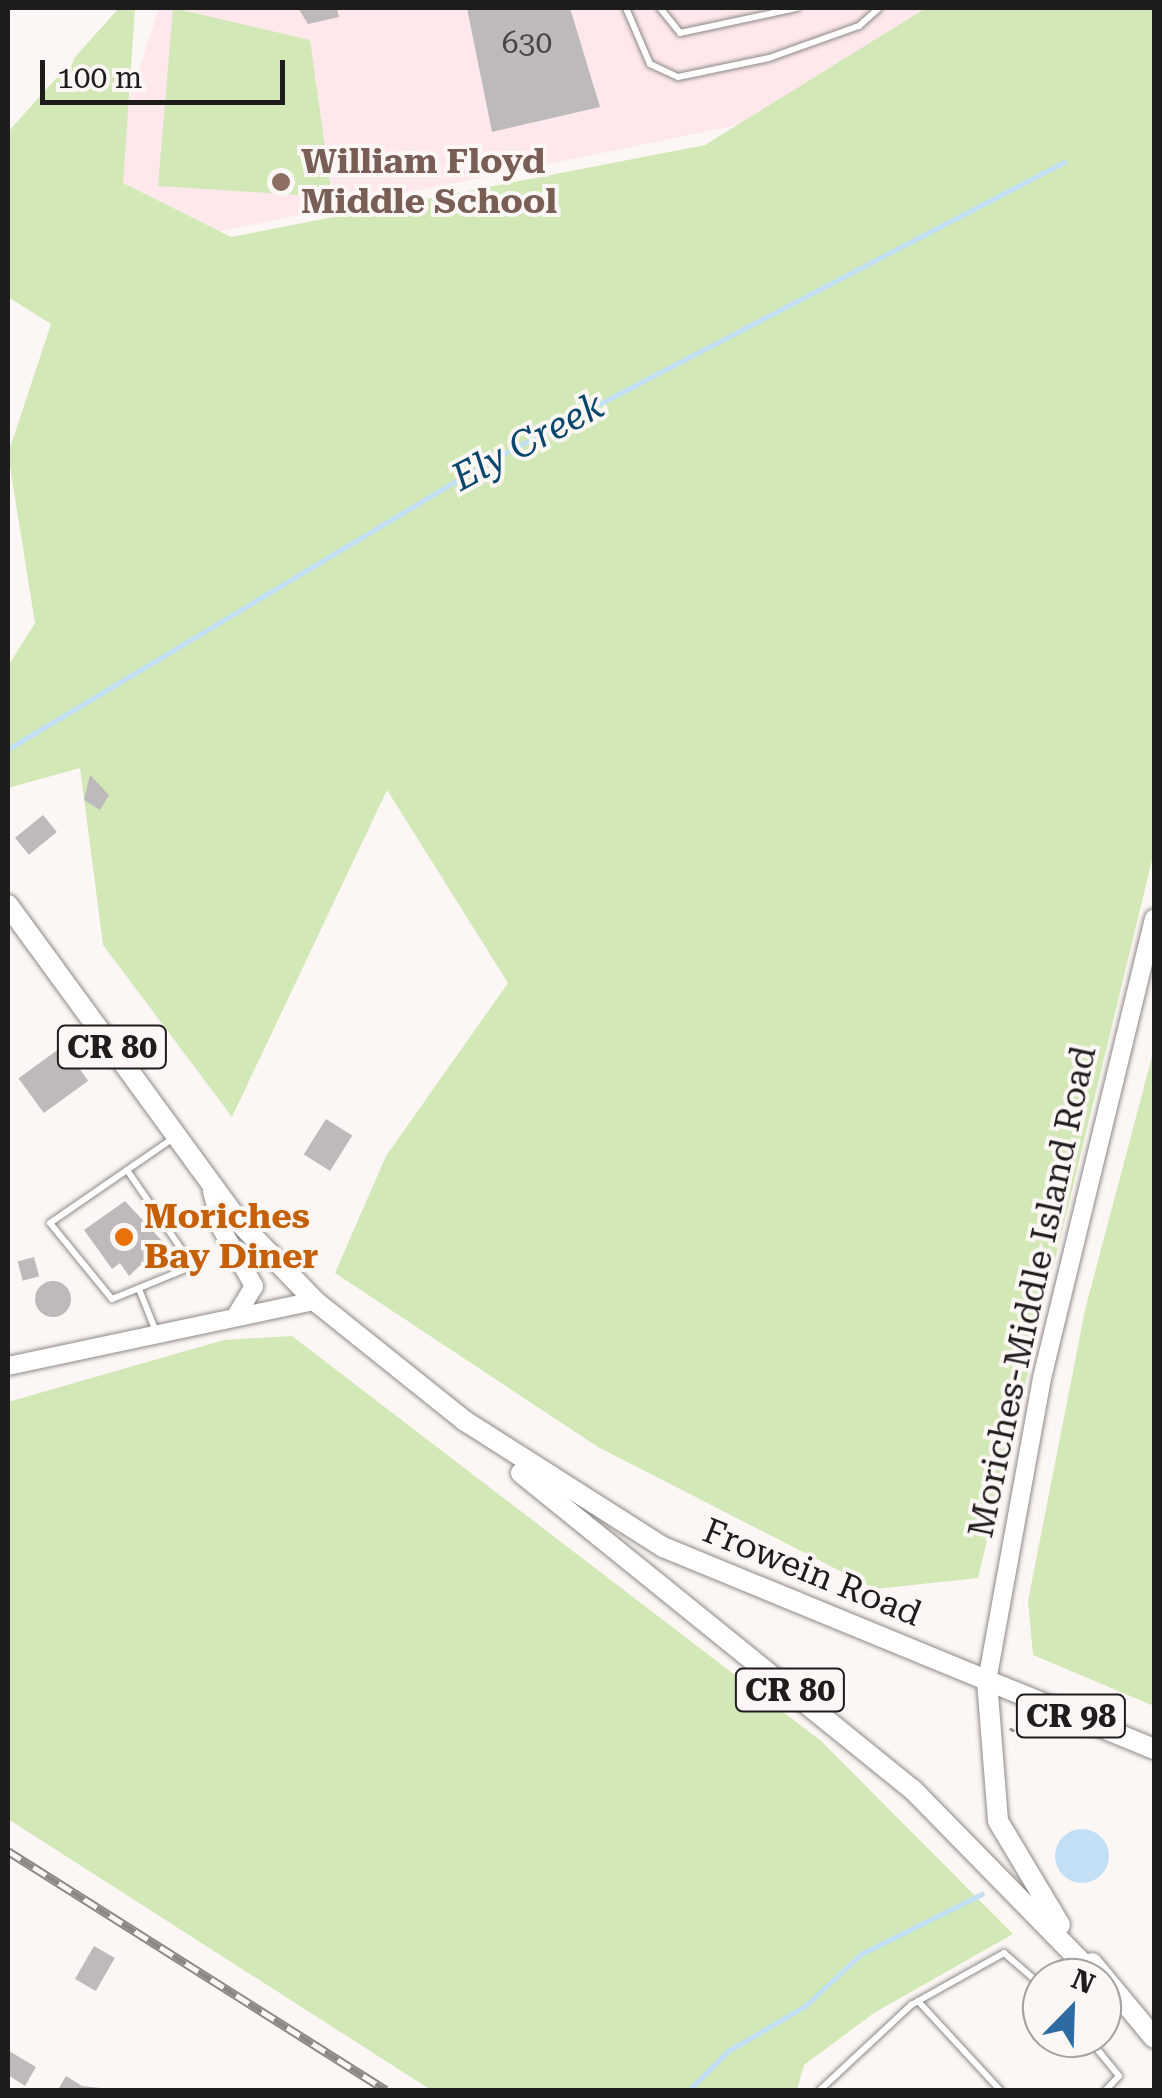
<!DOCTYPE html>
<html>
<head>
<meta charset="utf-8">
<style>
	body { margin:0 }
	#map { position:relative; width:1162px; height:2098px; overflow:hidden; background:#fcf7f4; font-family:"Roboto Serif",serif }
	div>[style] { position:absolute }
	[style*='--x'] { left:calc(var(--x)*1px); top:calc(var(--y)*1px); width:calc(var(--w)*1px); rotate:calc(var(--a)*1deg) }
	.education>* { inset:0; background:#fee8eb }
	.green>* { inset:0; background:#d2e8b7 }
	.water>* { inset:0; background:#c2dff6 }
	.round { border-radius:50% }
	.stream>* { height:5px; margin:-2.5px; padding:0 2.5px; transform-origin:2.5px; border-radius:2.5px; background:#c2dff6 }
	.building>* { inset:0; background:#beb9bb; transform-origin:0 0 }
	.path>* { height:2.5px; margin-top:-1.25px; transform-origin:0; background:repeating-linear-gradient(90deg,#94908e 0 5px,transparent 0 10px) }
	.roads { filter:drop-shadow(0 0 2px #8d8986) drop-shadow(0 0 2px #8d8986) }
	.service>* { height:6px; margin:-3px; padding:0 3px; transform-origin:3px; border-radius:3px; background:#fff }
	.tertiary>* { height:18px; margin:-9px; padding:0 9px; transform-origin:9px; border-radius:9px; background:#fff }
	.secondary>* { height:18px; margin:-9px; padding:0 9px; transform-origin:9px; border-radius:9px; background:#fff }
	.primary>* { height:20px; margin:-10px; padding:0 10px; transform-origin:10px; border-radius:10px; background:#fff }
	.rail>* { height:9px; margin-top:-4.5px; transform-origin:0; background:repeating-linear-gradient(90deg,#fcf7f4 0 15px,#8c8886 0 30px); box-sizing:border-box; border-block:2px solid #8c8886 }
	.dots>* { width:28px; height:28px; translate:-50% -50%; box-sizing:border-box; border:5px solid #fcf7f4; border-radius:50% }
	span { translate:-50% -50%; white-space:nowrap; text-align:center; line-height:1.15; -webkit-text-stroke:8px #fcf7f4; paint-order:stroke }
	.number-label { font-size:30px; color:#474444 }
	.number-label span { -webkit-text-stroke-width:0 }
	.shield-label span { padding:2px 8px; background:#fcf7f4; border:2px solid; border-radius:8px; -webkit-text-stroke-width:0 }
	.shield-label { font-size:32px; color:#1f1d1c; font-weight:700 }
	.education-label { font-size:35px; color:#785e54; font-weight:700 }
	.left { translate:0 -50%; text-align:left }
	.food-label { font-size:35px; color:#c56008; font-weight:700 }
	.street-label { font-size:35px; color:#1f1d1c }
	.water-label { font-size:38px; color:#09476c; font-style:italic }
	.frame { position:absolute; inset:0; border:10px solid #1f1d1c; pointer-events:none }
	.north { position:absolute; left:1022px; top:1958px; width:100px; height:100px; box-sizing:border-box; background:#fcf7f4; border:2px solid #a4a09e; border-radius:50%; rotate:23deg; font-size:28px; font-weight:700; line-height:40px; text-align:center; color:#1f1d1c }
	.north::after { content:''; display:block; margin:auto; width:35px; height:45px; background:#2d6ba2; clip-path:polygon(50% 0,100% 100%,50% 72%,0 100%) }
	.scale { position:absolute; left:40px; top:60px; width:245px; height:45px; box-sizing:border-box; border:5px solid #1f1d1c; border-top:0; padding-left:12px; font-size:30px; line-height:35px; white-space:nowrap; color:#1f1d1c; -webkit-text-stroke:8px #fcf7f4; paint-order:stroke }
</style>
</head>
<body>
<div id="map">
	<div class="education">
		<i style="clip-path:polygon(159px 8px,1065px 8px,844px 103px,76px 261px)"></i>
	</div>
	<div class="green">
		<i style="clip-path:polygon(119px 8px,135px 8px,123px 183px,231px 237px,705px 145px,926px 8px,1154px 8px,1154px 852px,978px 1578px,875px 1589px,598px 1447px,335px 1273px,386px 1156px,508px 983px,387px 790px,232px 1117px,103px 945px,80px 768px,8px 788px,8px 666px,35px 623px,8px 454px,51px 324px,8px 297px,8px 132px)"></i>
		<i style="clip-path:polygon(173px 8px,310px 40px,332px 197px,158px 186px)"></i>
		<i style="clip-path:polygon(1154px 1049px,1154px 1706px,1033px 1655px,1028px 1601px,1085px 1310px)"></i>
		<i style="clip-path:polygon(292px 1336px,821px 1741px,1013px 1934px,874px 2013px,804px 2065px,797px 2090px,431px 2090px,8px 1819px,8px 1402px,224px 1340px)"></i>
	</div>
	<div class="water">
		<i class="round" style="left:1055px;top:1829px;width:54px;height:54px"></i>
	</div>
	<div class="stream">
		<i style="--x:8;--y:749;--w:555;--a:-30.91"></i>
		<i style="--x:484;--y:464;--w:654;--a:-27.51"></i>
		<i style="--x:689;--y:2090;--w:55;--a:-45"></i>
		<i style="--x:728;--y:2051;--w:89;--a:-30.3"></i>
		<i style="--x:805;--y:2006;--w:76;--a:-42.9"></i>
		<i style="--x:861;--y:1954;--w:135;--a:-26.4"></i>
	</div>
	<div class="building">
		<i style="clip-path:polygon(298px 8px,337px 8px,339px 17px,308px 24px)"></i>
		<i style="clip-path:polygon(467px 8px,570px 8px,600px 107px,492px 132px)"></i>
		<i style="clip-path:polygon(90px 775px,109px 795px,100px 810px,84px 800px)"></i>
		<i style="left:43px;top:815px;width:22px;height:36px;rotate:51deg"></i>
		<i style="left:63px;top:1046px;width:43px;height:55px;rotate:54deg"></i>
		<i style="left:326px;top:1119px;width:31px;height:42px;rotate:32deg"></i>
		<i style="clip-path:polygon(125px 1201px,164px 1243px,129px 1276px,120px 1263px,112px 1269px,84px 1230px)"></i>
		<i style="left:34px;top:1257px;width:20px;height:17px;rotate:75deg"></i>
		<i class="round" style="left:35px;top:1281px;width:36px;height:36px"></i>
		<i style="left:94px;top:1946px;width:24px;height:38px;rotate:30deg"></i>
		<i style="clip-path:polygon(9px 2051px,36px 2067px,25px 2086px,8px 2075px)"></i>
		<i style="clip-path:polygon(66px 2076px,82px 2086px,100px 2088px,58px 2090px)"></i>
	</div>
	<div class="path">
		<i style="--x:1010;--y:1728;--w:18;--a:34"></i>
		<i style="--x:1025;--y:1738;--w:19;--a:-99"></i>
	</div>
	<div class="roads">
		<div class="service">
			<i style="--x:626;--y:8;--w:61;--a:66.8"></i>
			<i style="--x:650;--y:64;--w:31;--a:25"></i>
			<i style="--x:678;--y:77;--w:93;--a:-11.8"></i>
			<i style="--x:769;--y:58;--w:96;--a:-19.6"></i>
			<i style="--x:859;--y:26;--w:27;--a:-42"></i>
			<i style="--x:660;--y:8;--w:32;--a:51"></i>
			<i style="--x:680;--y:33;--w:120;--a:-12.1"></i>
			<i style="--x:127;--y:1170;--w:116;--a:55.5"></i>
			<i style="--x:193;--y:1266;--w:87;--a:157.8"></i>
			<i style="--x:112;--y:1299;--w:98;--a:-129.2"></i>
			<i style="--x:50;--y:1223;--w:93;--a:-34.5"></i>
			<i style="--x:127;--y:1170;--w:55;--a:-34.6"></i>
			<i style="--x:139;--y:1289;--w:48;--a:68.2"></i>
			<i style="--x:918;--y:2001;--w:121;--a:47.3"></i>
			<i style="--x:1088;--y:2038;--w:49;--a:50.8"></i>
			<i style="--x:1119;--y:2076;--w:19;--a:133"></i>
			<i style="--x:820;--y:2090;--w:125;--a:-43"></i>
			<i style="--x:911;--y:2005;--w:107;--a:-29.2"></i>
			<i style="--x:1004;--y:1953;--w:50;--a:41"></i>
		</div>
		<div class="tertiary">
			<i style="--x:212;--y:1191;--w:38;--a:76"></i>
			<i style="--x:221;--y:1228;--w:67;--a:60.4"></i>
			<i style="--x:254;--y:1286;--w:35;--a:121"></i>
			<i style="--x:8;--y:1366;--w:314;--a:-12"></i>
		</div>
		<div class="secondary">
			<i style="--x:987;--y:1681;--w:308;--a:-79.7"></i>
			<i style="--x:1042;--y:1378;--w:473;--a:-76.3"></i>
		</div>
		<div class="primary">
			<i style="--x:8;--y:905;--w:392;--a:53.9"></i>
			<i style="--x:239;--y:1222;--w:110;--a:46.1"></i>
			<i style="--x:315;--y:1301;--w:192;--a:38.7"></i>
			<i style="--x:465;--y:1421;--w:235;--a:32.5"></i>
			<i style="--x:663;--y:1547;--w:531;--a:22.36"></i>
			<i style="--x:521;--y:1473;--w:504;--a:38.96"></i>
			<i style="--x:913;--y:1790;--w:263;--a:45.6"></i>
			<i style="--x:987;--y:1681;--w:140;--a:85.5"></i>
			<i style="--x:998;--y:1821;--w:121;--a:59.2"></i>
			<i style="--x:1092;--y:1963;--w:97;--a:50.4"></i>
		</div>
	</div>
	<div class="rail">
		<i style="--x:8;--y:1851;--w:447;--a:32.3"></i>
	</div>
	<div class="dots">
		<i style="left:281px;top:182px;background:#8d6e63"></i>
		<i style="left:124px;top:1237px;background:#e8710a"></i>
	</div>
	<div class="number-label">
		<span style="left:527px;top:43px">630</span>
	</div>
	<div class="shield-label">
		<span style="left:112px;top:1047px">CR 80</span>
		<span style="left:790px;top:1690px">CR 80</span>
		<span style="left:1071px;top:1716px">CR 98</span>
	</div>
	<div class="education-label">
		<span class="left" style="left:301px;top:182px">William Floyd<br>Middle School</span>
	</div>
	<div class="food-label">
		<span class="left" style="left:144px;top:1237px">Moriches<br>Bay Diner</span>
	</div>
	<div class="street-label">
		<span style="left:1033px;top:1292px;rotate:-78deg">Moriches-Middle Island Road</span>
		<span style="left:812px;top:1573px;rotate:22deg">Frowein Road</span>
	</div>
	<div class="water-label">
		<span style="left:528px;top:442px;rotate:-28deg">Ely Creek</span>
	</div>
	<div class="frame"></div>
	<div class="north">N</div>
	<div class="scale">100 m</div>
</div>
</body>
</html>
